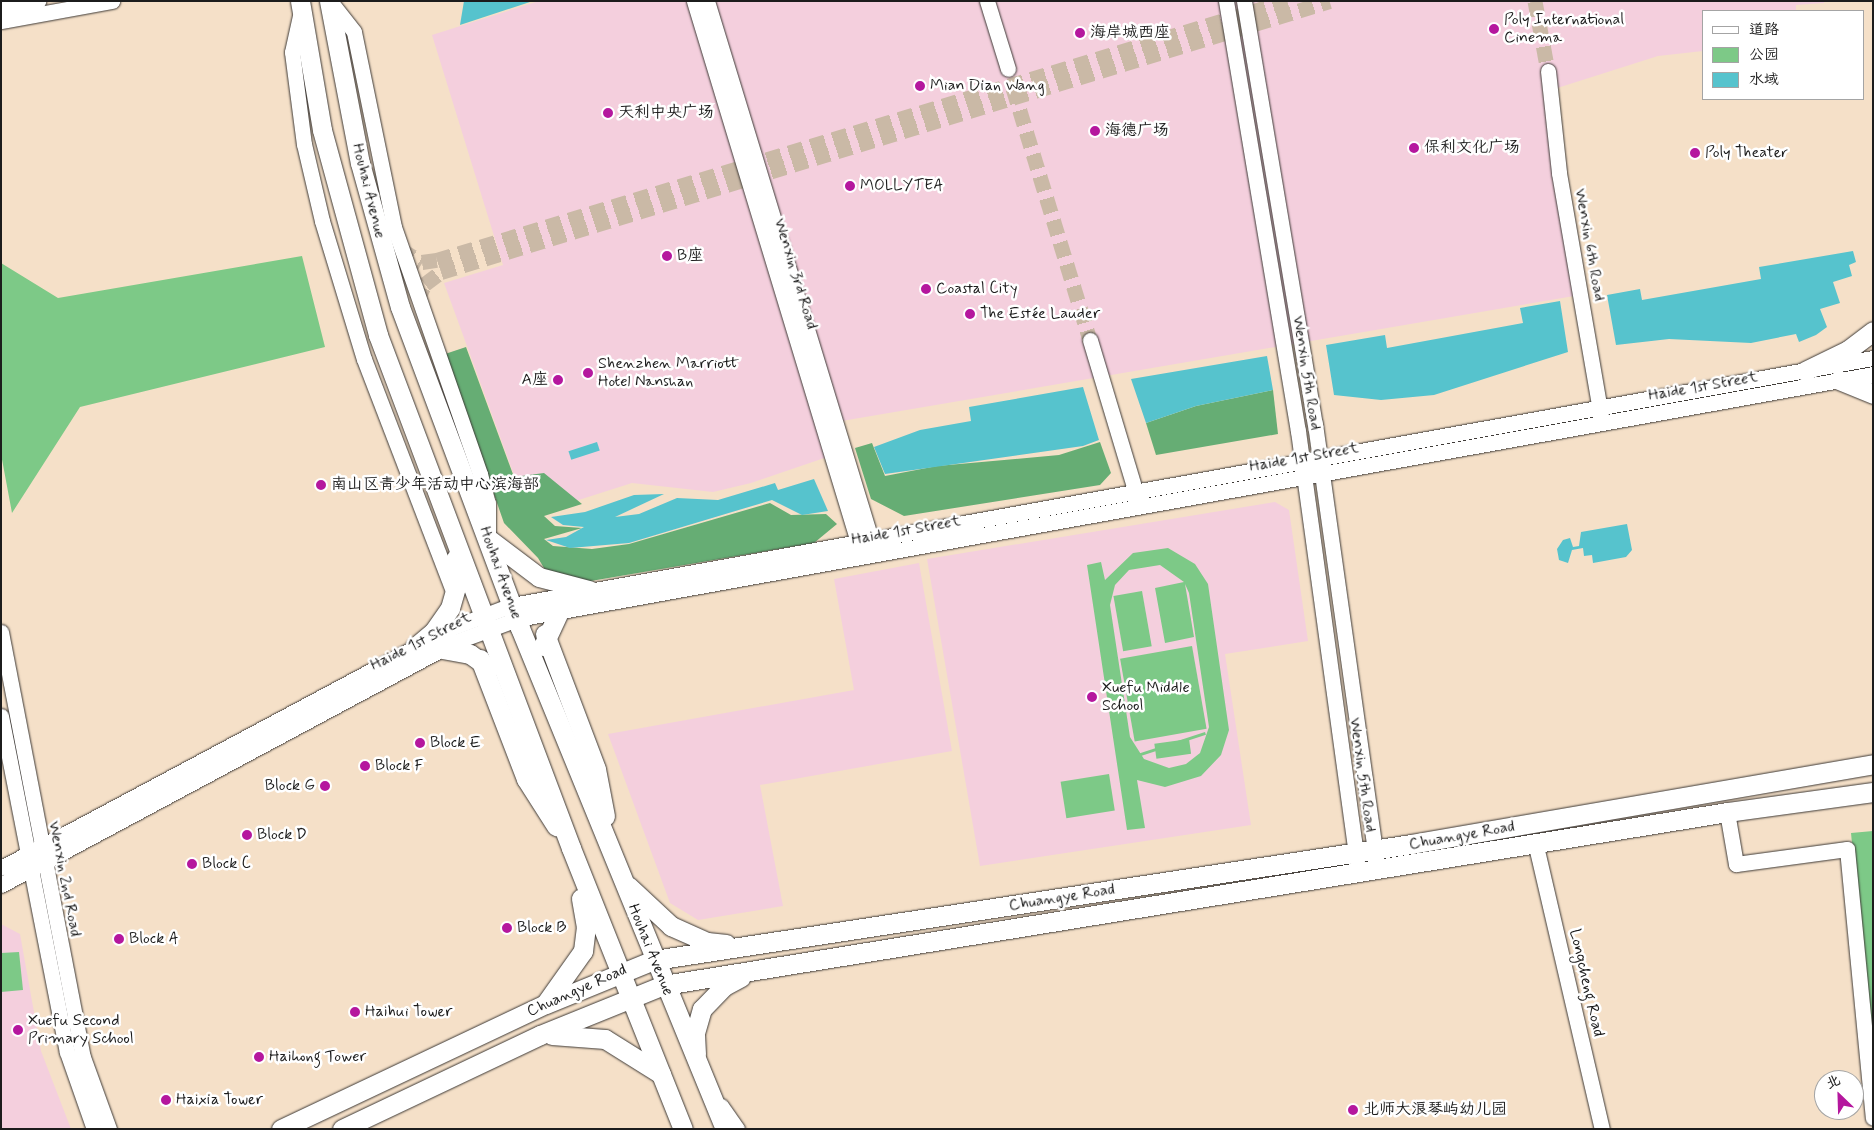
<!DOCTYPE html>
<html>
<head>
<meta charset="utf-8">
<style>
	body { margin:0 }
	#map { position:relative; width:1874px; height:1130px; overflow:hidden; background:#f5e0c8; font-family:Mynerve,"LXGW WenKai TC",sans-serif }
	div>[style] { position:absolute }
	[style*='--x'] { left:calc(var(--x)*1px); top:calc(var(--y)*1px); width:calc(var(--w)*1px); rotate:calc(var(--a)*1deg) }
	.built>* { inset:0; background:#f4cfdd }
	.green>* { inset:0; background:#7dc987; transform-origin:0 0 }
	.forest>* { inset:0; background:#66ad74 }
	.water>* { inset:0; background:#56c3cd; transform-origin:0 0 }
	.minor-tunnel>* { height:15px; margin-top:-7.5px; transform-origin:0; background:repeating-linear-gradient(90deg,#cab9a6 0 15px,transparent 0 23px) }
	.roads { filter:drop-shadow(0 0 1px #3d3936) drop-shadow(0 0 1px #3d3936) }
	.minor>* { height:15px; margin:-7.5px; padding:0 7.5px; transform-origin:7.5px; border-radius:7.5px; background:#fff }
	.major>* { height:19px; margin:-9.5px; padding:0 9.5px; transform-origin:9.5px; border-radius:9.5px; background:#fff }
	.dots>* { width:14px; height:14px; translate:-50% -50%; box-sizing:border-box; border:2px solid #fff; border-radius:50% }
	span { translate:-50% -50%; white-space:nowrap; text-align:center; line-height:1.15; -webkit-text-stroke:5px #fff; paint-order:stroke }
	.poi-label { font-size:16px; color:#1c1c1c }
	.left { translate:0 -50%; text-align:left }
	.right { translate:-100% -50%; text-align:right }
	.street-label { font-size:16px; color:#1c1c1c }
	.frame { position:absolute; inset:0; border:2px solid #1c1c1c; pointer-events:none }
	.legend { position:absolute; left:1702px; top:10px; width:162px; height:90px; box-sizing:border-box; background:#fff; border:1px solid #a4a4a4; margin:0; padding:6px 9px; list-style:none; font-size:15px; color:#1c1c1c }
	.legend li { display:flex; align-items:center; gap:10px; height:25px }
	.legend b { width:25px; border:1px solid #a4a4a4 }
	.north { position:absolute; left:1814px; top:1070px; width:50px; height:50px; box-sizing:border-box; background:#fff; border:1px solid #a4a4a4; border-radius:50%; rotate:336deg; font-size:14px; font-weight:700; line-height:20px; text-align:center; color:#1c1c1c }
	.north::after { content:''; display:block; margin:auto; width:18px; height:22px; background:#b5179e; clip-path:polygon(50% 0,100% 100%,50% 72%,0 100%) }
</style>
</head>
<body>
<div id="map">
	<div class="built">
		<i style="clip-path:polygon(539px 1px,1824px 1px,1824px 3px,1796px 5px,1796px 11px,1703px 11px,1703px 51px,1658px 56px,1551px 90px,1580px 295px,830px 423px,839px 453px,751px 483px,713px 492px,632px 483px,541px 512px,522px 497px,444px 283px,503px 265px,432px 35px)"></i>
		<i style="clip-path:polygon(1275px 502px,1289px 510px,1308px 641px,1225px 654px,1251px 825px,980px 866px,927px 559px)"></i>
		<i style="clip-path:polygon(919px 563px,952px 751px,760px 785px,783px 906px,698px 920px,670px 903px,608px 734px,854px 690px,834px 579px)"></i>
		<i style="clip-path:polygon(1px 924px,20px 934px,41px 1051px,71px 1129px,1px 1129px)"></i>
	</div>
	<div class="green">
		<i style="clip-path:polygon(302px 256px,325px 347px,80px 407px,12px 513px,1px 454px,1px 263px,58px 298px)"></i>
		<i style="clip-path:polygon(evenodd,1168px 548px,1195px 564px,1208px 584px,1229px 730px,1221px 755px,1201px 776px,1165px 787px,1137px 780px,1145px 828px,1127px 830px,1087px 565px,1101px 562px,1105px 580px,1133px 553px,1168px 548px,1160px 565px,1184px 582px,1155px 588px,1165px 643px,1194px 637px,1185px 584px,1189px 593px,1209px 727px,1200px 753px,1186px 764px,1169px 768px,1144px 759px,1130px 737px,1110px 605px,1115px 585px,1129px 570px,1160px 565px)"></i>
		<i style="left:1142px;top:591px;width:56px;height:29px;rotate:80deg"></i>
		<i style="left:1192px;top:646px;width:84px;height:73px;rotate:80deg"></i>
		<i style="left:1205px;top:732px;width:3px;height:70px;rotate:72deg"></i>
		<i style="left:1189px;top:739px;width:15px;height:35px;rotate:82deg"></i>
		<i style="left:1109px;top:774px;width:37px;height:49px;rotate:81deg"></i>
		<i style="clip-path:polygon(1873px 831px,1873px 1056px,1851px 833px)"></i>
		<i style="clip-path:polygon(19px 952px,23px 990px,1px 992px,1px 953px)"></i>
	</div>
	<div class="forest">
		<i style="clip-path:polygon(466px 347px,514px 477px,544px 473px,582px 504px,544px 516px,555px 526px,582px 528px,544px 539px,553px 546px,592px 549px,629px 544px,770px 503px,791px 515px,826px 514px,837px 524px,814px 543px,579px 583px,550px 578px,538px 558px,504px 523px,445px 354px)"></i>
		<i style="clip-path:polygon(1273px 390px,1278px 434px,1156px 455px,1146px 423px,1196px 406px)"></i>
		<i style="clip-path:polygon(1100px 442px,1111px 473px,1100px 485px,904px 516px,871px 499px,855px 448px,872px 443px,885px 476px,937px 466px,1059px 455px)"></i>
	</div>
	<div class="water">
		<i style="clip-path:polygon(464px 1px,533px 1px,460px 25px)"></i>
		<i style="clip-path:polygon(1853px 251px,1856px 262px,1849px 265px,1852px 276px,1833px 282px,1840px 303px,1820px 309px,1827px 327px,1816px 335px,1799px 342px,1796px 334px,1751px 343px,1669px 339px,1616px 345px,1607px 295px,1640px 289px,1642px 300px,1761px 279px,1759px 267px)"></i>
		<i style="clip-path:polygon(1560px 301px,1568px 352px,1434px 395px,1381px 400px,1334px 395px,1326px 345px,1385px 335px,1387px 348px,1523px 323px,1520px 308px)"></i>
		<i style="clip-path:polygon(1267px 356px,1273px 390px,1196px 406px,1146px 423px,1131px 379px)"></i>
		<i style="clip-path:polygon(1083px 387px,1099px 440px,1083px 446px,885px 474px,874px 447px,920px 430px,971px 421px,969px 407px)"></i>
		<i style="left:597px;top:442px;width:9px;height:30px;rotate:72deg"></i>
		<i style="clip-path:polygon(814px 479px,828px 511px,802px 515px,772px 500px,629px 543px,570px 548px,546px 540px,566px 537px,584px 527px,563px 525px,551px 517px,585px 512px,634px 495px,664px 494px,615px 517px,639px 514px,677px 498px,718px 500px,775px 483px,778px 490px)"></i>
		<i style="clip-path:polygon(1627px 524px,1632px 550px,1626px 557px,1593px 563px,1592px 555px,1584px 556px,1583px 548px,1572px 550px,1568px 563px,1559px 560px,1557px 549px,1563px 540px,1570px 538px,1573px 547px,1579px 546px,1581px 532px)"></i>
	</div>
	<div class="minor-tunnel">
		<i style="--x:1535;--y:1;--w:71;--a:79.5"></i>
		<i style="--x:1013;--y:88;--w:264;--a:73"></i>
		<i style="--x:400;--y:249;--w:26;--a:31"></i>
		<i style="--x:422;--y:262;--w:15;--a:-8"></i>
		<i style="--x:437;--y:260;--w:889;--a:-16.95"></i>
		<i style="--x:417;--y:301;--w:19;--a:-65"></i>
		<i style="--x:425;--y:284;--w:20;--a:-37"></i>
		<i style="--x:441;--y:272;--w:929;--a:-16.95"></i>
	</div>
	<div class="roads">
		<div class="minor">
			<i style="--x:330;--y:1;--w:39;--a:52"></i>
			<i style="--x:354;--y:32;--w:199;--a:78.4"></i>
			<i style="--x:394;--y:227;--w:262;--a:70.8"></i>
			<i style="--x:480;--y:474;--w:30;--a:75"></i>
			<i style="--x:488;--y:503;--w:34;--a:90"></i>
			<i style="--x:694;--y:1;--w:576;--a:73.14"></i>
			<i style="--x:707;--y:1;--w:573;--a:73.05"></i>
			<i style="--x:987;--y:1;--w:71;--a:72.8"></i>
			<i style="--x:1226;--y:1;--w:436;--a:80.5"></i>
			<i style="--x:1298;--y:431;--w:435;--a:82.2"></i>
			<i style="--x:1244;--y:1;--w:429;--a:80.5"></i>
			<i style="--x:1315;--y:424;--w:440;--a:82"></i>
			<i style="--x:1;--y:8;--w:38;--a:-11"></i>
			<i style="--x:301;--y:11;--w:42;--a:102.4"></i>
			<i style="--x:292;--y:52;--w:93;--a:82.6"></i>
			<i style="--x:304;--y:144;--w:79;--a:76.8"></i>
			<i style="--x:322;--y:221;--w:144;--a:73.1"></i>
			<i style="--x:364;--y:359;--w:245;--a:69"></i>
			<i style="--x:1;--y:21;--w:113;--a:-10.2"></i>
			<i style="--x:1548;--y:71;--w:103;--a:83.8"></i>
			<i style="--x:1559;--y:173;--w:248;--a:80.2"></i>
			<i style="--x:1090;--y:340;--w:167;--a:73.3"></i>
			<i style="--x:1;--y:632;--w:433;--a:79.1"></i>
			<i style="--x:83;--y:1057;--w:77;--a:70.1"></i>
			<i style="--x:1;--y:716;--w:342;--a:78.9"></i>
			<i style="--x:67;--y:1052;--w:82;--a:70.7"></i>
			<i style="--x:1727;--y:812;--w:53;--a:80.2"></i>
			<i style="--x:1736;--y:864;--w:112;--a:-7.7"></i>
			<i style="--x:1847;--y:849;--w:270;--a:84.5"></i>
			<i style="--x:1536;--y:846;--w:291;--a:76.9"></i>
			<i style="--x:1;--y:868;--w:510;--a:-28.07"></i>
			<i style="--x:451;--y:628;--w:65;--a:-20.7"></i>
			<i style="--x:512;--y:605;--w:1383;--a:-10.29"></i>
			<i style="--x:1;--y:885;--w:515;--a:-28.16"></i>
			<i style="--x:455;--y:642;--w:66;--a:-20.4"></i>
			<i style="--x:517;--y:619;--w:1378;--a:-10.24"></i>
			<i style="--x:721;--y:1106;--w:28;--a:55"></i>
		</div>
		<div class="major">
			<i style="--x:300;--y:1;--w:131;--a:80.3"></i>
			<i style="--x:322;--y:130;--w:213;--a:74.7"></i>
			<i style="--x:378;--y:335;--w:548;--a:69.38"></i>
			<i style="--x:571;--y:848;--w:302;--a:68.3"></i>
			<i style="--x:329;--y:1;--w:165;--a:79.2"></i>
			<i style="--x:360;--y:163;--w:149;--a:74.5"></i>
			<i style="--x:400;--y:307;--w:343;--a:69.5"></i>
			<i style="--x:520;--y:628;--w:541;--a:67.75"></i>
			<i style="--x:1805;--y:371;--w:48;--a:-26"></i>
			<i style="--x:1848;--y:350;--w:31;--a:-37"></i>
			<i style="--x:1839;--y:380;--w:37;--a:22"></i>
			<i style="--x:490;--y:540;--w:61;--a:37.1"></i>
			<i style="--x:539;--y:577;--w:52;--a:14.6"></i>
			<i style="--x:545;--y:634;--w:144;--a:69.3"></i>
			<i style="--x:596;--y:769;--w:48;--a:79.2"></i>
			<i style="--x:543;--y:646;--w:38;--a:-65"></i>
			<i style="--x:414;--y:648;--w:26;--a:-40"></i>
			<i style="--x:434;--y:631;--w:28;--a:-55"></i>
			<i style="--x:450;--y:608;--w:22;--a:-74"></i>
			<i style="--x:456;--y:587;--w:29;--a:-90"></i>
			<i style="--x:442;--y:649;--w:28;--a:10"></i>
			<i style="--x:470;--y:654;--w:22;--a:36"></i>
			<i style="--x:480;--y:659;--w:129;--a:69"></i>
			<i style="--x:526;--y:779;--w:56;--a:57.4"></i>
			<i style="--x:628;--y:886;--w:59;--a:42.9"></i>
			<i style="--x:671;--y:926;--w:39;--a:24"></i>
			<i style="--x:707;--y:942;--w:19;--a:6"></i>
			<i style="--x:546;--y:1003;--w:64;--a:-54.6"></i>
			<i style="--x:583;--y:951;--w:24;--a:-83"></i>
			<i style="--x:586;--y:927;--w:29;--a:-100"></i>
			<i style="--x:552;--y:1035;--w:53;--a:4.3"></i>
			<i style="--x:605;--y:1039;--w:66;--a:32"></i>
			<i style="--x:696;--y:1054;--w:21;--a:-93"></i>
			<i style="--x:695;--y:1033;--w:25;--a:-74"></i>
			<i style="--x:702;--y:1009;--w:32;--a:-46"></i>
			<i style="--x:724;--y:986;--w:19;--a:-28"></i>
			<i style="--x:281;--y:1129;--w:293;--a:-25.3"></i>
			<i style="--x:546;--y:1004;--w:117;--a:-22.2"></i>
			<i style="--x:654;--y:960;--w:766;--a:-8.71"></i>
			<i style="--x:1411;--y:844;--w:469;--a:-9.8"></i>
			<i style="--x:342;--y:1129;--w:219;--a:-25.4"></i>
			<i style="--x:540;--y:1035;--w:134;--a:-22"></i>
			<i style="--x:664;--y:985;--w:1077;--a:-9.24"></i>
			<i style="--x:1727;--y:812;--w:147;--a:-7.8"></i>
		</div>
	</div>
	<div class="dots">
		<i style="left:1494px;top:29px;background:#b5179e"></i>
		<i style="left:1080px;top:33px;background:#b5179e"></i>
		<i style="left:920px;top:86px;background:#b5179e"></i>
		<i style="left:608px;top:113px;background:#b5179e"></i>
		<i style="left:1095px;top:131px;background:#b5179e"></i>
		<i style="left:1414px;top:148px;background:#b5179e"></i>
		<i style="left:1695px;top:153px;background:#b5179e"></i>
		<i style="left:850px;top:186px;background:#b5179e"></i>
		<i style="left:667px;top:256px;background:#b5179e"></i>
		<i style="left:926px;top:289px;background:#b5179e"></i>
		<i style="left:970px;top:314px;background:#b5179e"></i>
		<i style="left:588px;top:373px;background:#b5179e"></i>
		<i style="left:558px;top:380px;background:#b5179e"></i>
		<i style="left:321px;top:485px;background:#b5179e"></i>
		<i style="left:1092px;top:697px;background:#b5179e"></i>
		<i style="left:420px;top:743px;background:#b5179e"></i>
		<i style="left:365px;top:766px;background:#b5179e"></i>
		<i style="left:325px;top:786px;background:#b5179e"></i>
		<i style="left:247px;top:835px;background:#b5179e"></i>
		<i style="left:192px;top:864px;background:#b5179e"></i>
		<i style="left:507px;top:928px;background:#b5179e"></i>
		<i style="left:119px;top:939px;background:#b5179e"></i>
		<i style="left:355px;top:1012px;background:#b5179e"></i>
		<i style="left:18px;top:1030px;background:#b5179e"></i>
		<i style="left:259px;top:1057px;background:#b5179e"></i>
		<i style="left:166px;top:1100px;background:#b5179e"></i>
		<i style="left:1353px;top:1110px;background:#b5179e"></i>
	</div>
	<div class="poi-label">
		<span class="left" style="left:1504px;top:29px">Poly International<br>Cinema</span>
		<span class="left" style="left:1090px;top:33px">海岸城西座</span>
		<span class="left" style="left:930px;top:86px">Mian Dian Wang</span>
		<span class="left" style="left:618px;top:113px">天利中央广场</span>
		<span class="left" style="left:1105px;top:131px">海德广场</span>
		<span class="left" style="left:1424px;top:148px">保利文化广场</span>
		<span class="left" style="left:1705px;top:153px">Poly Theater</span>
		<span class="left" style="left:860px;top:186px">MOLLYTEA</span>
		<span class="left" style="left:677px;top:256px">B座</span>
		<span class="left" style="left:936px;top:289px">Coastal City</span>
		<span class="left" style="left:980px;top:314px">The Estée Lauder</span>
		<span class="left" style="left:598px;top:373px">Shenzhen Marriott<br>Hotel Nanshan</span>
		<span class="right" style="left:548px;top:380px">A座</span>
		<span class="left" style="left:331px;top:485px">南山区青少年活动中心滨海部</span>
		<span class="left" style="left:1102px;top:697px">Xuefu Middle<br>School</span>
		<span class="left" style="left:430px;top:743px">Block E</span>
		<span class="left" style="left:375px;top:766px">Block F</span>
		<span class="right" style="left:315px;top:786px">Block G</span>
		<span class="left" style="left:257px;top:835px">Block D</span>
		<span class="left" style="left:202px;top:864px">Block C</span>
		<span class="left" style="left:517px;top:928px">Block B</span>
		<span class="left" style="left:129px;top:939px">Block A</span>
		<span class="left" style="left:365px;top:1012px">Haihui Tower</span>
		<span class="left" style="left:28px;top:1030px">Xuefu Second<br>Primary School</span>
		<span class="left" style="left:269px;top:1057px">Haihong Tower</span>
		<span class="left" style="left:176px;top:1100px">Haixia Tower</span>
		<span class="left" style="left:1363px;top:1110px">北师大浪琴屿幼儿园</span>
	</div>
	<div class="street-label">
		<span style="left:368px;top:191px;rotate:76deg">Houhai Avenue</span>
		<span style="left:1589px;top:245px;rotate:80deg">Wenxin 6th Road</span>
		<span style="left:795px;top:274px;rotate:73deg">Wenxin 3rd Road</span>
		<span style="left:1306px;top:373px;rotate:81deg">Wenxin 5th Road</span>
		<span style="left:1703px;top:387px;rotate:-10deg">Haide 1st Street</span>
		<span style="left:1304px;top:458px;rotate:-10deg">Haide 1st Street</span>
		<span style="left:906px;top:531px;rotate:-10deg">Haide 1st Street</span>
		<span style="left:500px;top:573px;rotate:70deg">Houhai Avenue</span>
		<span style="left:421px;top:642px;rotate:-27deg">Haide 1st Street</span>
		<span style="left:1362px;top:775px;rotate:82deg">Wenxin 5th Road</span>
		<span style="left:1462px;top:836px;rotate:-10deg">Chuangye Road</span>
		<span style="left:64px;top:879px;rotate:79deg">Wenxin 2nd Road</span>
		<span style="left:1062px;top:898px;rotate:-9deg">Chuangye Road</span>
		<span style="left:650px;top:950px;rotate:68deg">Houhai Avenue</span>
		<span style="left:1586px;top:983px;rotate:77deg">Longcheng Road</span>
		<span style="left:577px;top:991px;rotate:-24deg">Chuangye Road</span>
	</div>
	<div class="frame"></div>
	<ul class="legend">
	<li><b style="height:6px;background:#fff"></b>道路</li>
	<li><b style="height:14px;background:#7dc987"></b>公园</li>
	<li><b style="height:14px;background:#56c3cd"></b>水域</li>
	</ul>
	<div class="north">北</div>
</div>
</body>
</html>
